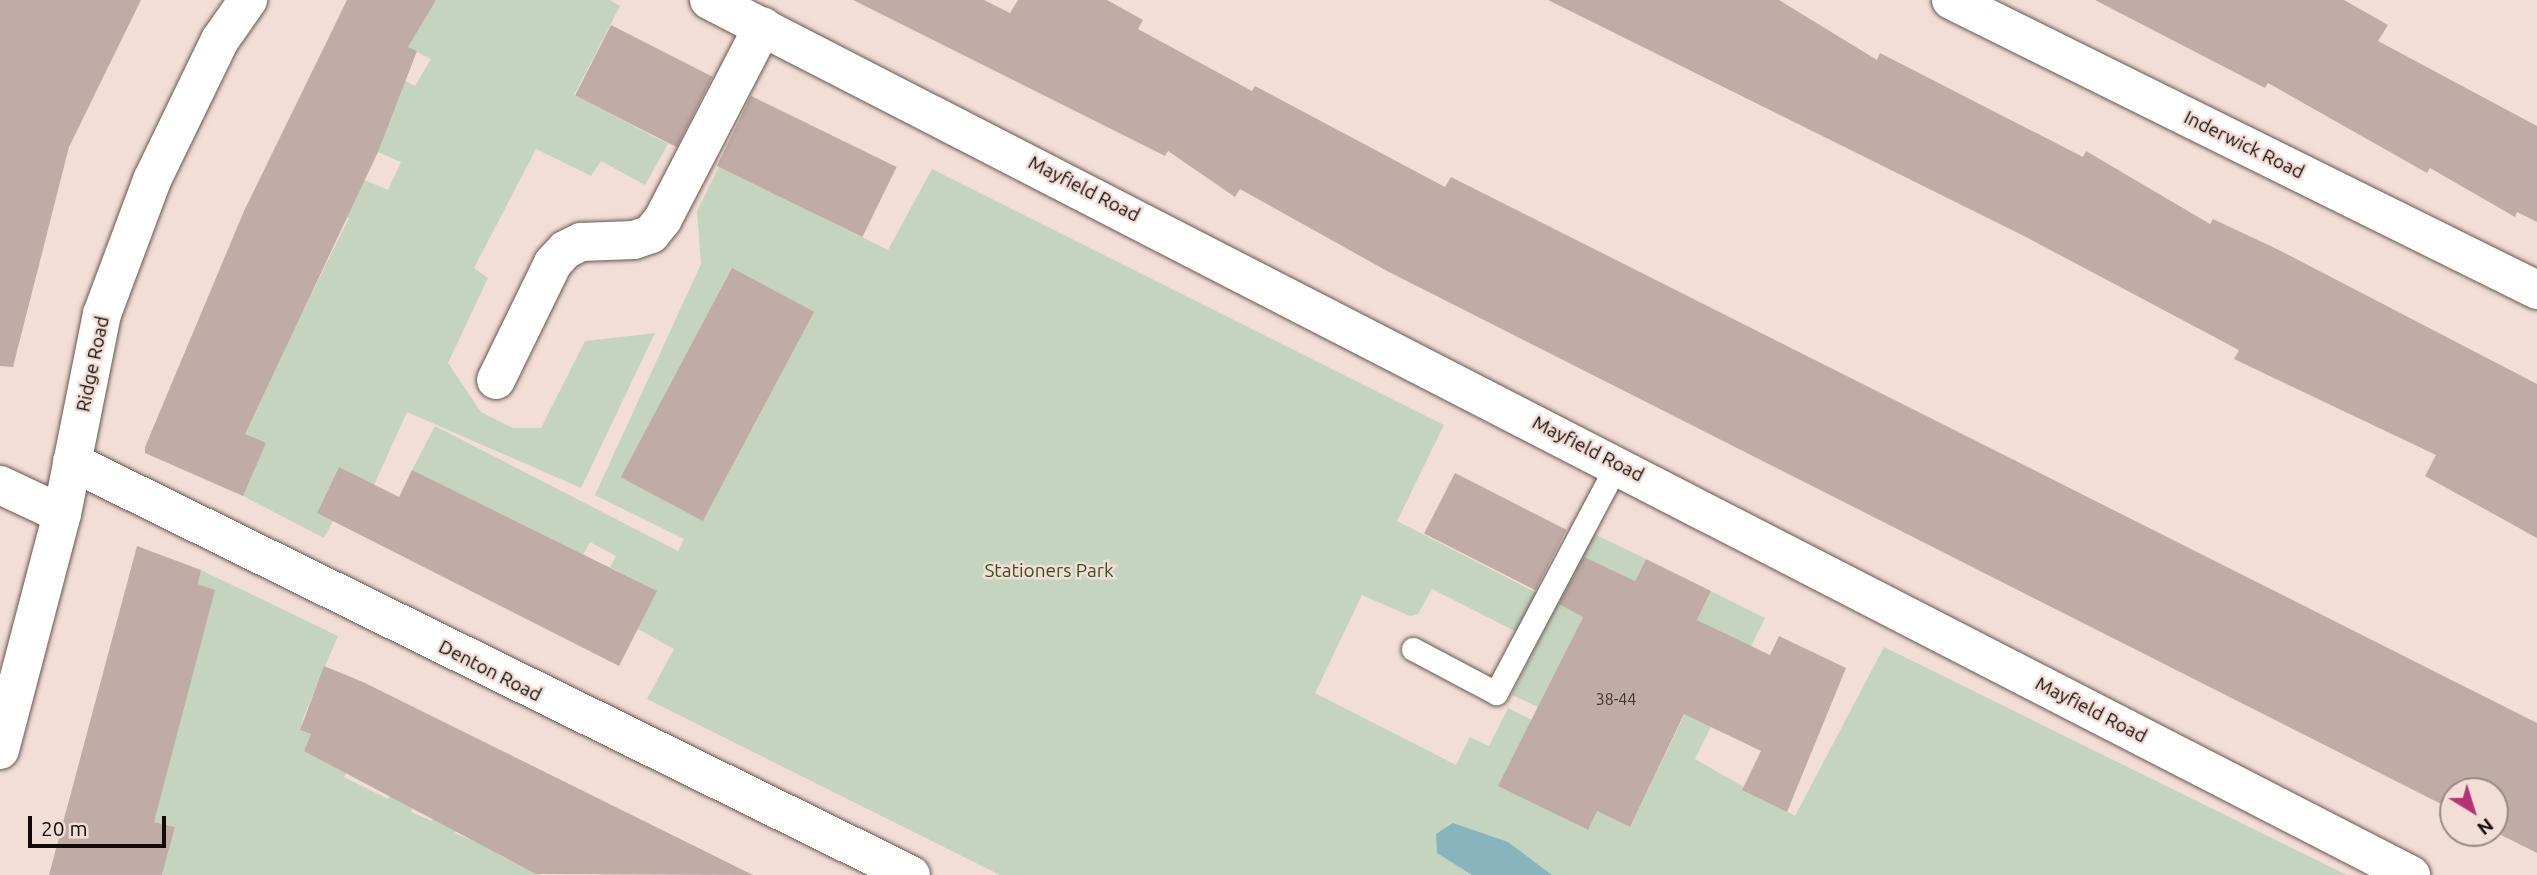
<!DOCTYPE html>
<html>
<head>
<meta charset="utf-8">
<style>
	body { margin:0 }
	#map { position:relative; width:2537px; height:875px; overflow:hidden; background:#f2ded6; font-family:Ubuntu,sans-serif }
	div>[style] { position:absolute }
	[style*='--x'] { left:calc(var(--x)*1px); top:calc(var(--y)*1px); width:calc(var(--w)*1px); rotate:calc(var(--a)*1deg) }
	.green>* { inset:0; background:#c5d4be }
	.water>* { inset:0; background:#88b4be }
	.building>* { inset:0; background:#c0aba7; transform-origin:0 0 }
	.roads { filter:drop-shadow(0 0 2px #695851) drop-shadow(0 0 2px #695851) }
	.service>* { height:23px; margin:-11.5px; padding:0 11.5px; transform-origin:11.5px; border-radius:11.5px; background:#fff }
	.minor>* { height:38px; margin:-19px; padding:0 19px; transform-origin:19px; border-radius:19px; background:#fff }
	span { translate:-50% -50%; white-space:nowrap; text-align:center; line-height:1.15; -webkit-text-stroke:5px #f2ded6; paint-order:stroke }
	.number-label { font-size:16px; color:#3e3431 }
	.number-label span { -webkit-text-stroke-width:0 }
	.street-label { font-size:19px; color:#130d0a }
	.park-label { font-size:19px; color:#355225 }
	.north { position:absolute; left:2439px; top:777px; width:70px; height:70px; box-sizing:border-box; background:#f2ded6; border:2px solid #998a84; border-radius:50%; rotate:142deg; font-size:19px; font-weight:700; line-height:28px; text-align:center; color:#130d0a }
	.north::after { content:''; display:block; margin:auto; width:24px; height:32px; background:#b63277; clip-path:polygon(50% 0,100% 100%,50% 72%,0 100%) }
	.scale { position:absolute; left:28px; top:816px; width:138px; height:32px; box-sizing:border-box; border:4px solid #130d0a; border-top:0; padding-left:9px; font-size:21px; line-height:24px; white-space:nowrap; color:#130d0a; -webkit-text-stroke:5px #f2ded6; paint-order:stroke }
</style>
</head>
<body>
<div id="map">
	<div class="green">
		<i style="clip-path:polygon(427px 0,610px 0,620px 6px,574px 95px,668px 144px,645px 185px,601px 161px,591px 176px,536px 149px,474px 268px,488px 278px,448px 363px,481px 412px,513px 428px,541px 428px,585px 341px,655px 333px,581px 488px,407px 412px,374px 485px,339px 467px,317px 513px,333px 521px,324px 538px,243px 496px,242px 433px,349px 218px,339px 214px,355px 176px,388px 190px,401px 162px,354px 142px,396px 76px,415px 86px,431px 59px,402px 44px)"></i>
		<i style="clip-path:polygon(719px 167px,888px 250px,932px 169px,1444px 425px,1397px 521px,1537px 593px,1517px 632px,1432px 589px,1418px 614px,1410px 616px,1362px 595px,1315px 693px,1456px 765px,1470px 737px,1489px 746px,1508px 708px,1532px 720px,1499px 786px,1587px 830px,1597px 811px,1630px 827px,1724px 633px,1697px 620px,1711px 591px,1765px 618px,1695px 759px,1795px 816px,1884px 647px,2347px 875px,1000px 875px,647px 699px,674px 649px,638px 629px,656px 591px,610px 567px,616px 556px,590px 542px,582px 557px,412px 470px,435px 426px,678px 551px,684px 539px,595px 495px,701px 264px,697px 211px)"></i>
		<i style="clip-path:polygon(1592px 533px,1646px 559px,1635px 581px,1607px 568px,1538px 707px,1512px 695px)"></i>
		<i style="clip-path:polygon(201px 570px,338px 636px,305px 713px,300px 730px,311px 734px,304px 751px,348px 770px,344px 777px,388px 799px,398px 779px,421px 789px,411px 812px,432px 821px,441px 801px,465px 812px,455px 833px,475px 842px,509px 834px,499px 855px,517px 864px,550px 855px,540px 875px,162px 875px,175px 827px,146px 820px,214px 590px,198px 584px)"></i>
	</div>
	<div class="water">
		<i style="clip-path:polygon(1453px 823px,1508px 842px,1552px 875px,1472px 875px,1437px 853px,1436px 834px)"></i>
	</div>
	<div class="building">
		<i style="clip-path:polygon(0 0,141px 0,69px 147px,13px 367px,0 366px)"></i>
		<i style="clip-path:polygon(347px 0,436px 0,408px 47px,417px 51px,378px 152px,245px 434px,266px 443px,243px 496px,145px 453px,145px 447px,244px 211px)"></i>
		<i style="clip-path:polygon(853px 0,984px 0,1010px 13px,1018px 0,1107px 0,1143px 20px,1138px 29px,1252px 91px,1255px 86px,1445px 187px,1451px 177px,2537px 723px,2537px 853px,2495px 832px,2495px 791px,2453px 791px,2453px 810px,1387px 271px,1240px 189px,1235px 197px,1168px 151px,1165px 156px)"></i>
		<i style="clip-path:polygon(1548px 0,1779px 0,1877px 60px,1880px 53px,2083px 157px,2086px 151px,2210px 224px,2213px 219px,2279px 250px,2537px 384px,2537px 538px,2425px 476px,2436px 455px,2234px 359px,2239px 350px,2024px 236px)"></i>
		<i style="clip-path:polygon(2095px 0,2344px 0,2388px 25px,2378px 41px,2537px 126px,2537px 222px,2517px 212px,2515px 217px,2430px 168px,2427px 173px,2268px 83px,2265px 88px)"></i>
		<i style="left:611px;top:25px;width:114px;height:79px;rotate:27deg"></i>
		<i style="left:751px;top:96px;width:162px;height:78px;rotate:26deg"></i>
		<i style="left:732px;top:268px;width:93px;height:237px;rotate:28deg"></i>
		<i style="clip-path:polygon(339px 467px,399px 497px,412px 470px,657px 591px,619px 666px,317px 513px)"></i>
		<i style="left:1455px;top:473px;width:125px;height:68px;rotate:27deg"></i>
		<i style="clip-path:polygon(137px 546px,201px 570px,198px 584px,215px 590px,154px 822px,175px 827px,162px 875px,49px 875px)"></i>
		<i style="clip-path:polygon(1584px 557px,1635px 581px,1646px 559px,1711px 591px,1697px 620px,1770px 655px,1779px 636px,1846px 668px,1787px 812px,1742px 790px,1761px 751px,1684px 714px,1630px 827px,1597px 811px,1588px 830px,1498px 786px,1583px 617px,1559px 604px)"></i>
		<i style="clip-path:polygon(324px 666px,363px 682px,753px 875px,536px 874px,304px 751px,311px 734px,300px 730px)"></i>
	</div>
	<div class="roads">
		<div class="service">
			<i style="--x:1413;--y:649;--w:94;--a:27.9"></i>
			<i style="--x:1496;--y:693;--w:259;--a:-62.1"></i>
		</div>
		<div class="minor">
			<i style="--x:709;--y:0;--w:1914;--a:27.21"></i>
			<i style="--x:1951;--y:0;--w:654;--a:26.33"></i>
			<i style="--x:496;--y:380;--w:130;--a:-64"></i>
			<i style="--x:553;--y:263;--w:18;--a:-47"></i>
			<i style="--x:565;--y:250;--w:18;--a:-27"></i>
			<i style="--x:581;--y:242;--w:53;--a:-2.2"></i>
			<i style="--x:634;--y:240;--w:18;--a:-19"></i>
			<i style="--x:651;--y:234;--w:19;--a:-51"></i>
			<i style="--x:663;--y:219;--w:217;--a:-62.6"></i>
			<i style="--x:72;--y:462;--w:935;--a:26.21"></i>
			<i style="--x:0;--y:485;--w:68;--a:25.1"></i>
			<i style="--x:0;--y:750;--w:244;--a:-75.3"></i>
			<i style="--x:62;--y:514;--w:204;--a:-78.7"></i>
			<i style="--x:102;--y:314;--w:143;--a:-69.5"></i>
			<i style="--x:152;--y:180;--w:156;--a:-64.1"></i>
			<i style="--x:220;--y:40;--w:49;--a:-55"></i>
		</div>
	</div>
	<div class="number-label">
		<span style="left:1616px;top:699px">38-44</span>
	</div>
	<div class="street-label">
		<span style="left:2244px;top:145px;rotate:26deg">Inderwick Road</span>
		<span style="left:1084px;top:189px;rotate:27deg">Mayfield Road</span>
		<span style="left:93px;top:364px;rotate:-78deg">Ridge Road</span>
		<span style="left:1588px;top:449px;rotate:27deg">Mayfield Road</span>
		<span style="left:490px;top:671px;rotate:27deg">Denton Road</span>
		<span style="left:2091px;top:710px;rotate:27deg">Mayfield Road</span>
	</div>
	<div class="park-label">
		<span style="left:1049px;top:571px">Stationers Park</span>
	</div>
	<div class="north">N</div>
	<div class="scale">20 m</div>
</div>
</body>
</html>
